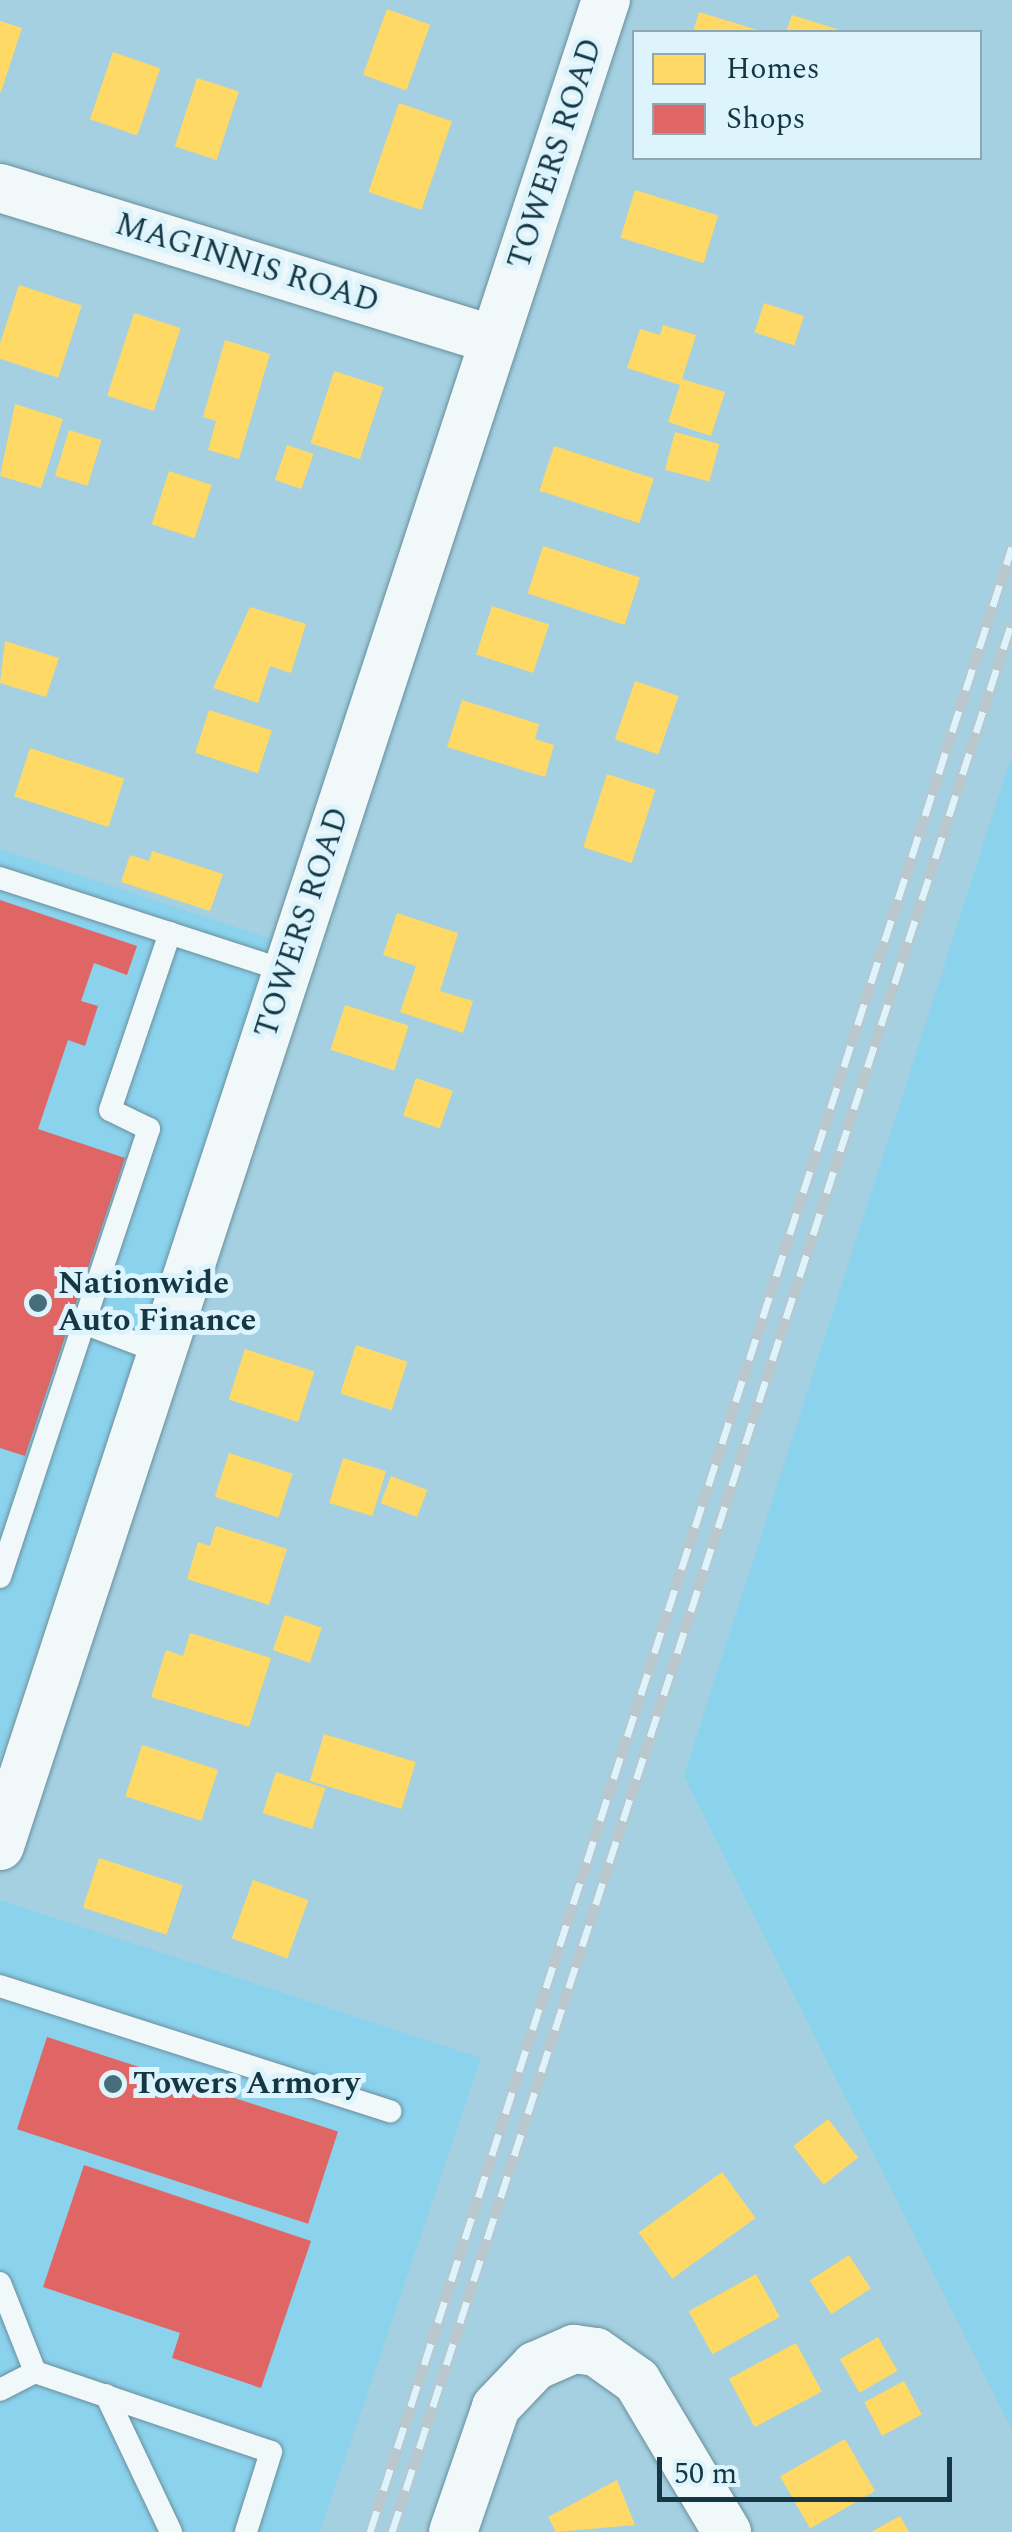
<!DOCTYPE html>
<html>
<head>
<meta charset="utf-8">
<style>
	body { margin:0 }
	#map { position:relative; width:1012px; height:2532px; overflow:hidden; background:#a4d0e1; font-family:Spectral,serif }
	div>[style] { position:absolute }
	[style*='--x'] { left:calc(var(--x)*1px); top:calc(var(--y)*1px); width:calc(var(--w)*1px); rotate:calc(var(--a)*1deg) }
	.built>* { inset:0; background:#8bd2ed }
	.homes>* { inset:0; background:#ffd966; transform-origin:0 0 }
	.shops>* { inset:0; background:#e06666; transform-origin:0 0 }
	.roads { filter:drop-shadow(0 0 2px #698f9c) drop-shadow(0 0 2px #698f9c) }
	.lane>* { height:22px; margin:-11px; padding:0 11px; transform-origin:11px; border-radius:11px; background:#f1f8fa }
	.street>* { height:48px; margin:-24px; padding:0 24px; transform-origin:24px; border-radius:24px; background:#f1f8fa }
	.rail>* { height:11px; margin-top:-5.5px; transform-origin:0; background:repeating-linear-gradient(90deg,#ddf4fd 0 22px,#bac7cc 0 44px); box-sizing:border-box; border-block:2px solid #bac7cc }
	.dots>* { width:28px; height:28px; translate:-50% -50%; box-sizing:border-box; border:5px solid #ddf4fd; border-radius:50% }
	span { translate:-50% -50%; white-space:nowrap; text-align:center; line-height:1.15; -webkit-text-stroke:10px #ddf4fd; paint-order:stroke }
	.street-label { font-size:32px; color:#143743 }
	.poi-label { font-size:32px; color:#143743; font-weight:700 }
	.left { translate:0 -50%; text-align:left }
	.legend { position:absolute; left:632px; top:30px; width:350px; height:130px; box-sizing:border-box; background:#ddf4fd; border:2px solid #8da8b3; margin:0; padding:12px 18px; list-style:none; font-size:30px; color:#143743 }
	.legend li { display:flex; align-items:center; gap:20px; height:50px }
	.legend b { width:50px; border:2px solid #8da8b3 }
	.scale { position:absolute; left:657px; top:2457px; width:295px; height:45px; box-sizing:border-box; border:5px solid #143743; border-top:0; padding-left:12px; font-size:30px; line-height:35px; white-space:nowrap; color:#143743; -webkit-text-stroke:8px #ddf4fd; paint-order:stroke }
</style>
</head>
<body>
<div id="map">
	<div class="built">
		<i style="clip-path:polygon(1012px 755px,1012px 2430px,684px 1776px)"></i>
		<i style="clip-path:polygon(0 849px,274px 940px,0 1760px)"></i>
		<i style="clip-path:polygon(0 1900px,481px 2058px,320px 2532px,0 2532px)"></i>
	</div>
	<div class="homes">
		<i style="left:387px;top:9px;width:46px;height:70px;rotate:20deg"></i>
		<i style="clip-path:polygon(699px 12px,764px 32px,693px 32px)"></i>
		<i style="clip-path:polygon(792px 15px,846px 32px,786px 32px)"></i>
		<i style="clip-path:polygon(0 21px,22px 28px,1px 92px,0 92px)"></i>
		<i style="left:113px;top:52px;width:50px;height:71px;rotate:19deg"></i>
		<i style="left:197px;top:78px;width:44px;height:72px;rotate:18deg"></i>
		<i style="left:399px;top:103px;width:56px;height:94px;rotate:19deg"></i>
		<i style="left:635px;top:190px;width:87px;height:50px;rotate:17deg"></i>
		<i style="left:19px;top:285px;width:66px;height:76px;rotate:18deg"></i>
		<i style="left:764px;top:303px;width:42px;height:31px;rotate:18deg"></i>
		<i style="left:134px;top:313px;width:49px;height:87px;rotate:18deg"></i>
		<i style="clip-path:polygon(663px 325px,696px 335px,682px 379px,725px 392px,711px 436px,668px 422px,680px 385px,627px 368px,640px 329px,660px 335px)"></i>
		<i style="clip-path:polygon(225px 340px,270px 354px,239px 459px,208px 450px,216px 421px,203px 417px)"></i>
		<i style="left:334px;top:371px;width:52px;height:76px;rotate:18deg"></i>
		<i style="clip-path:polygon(15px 404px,63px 419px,41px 488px,0 476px)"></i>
		<i style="left:69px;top:430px;width:34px;height:48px;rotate:17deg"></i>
		<i style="left:675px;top:432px;width:46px;height:39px;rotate:15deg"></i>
		<i style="left:287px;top:445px;width:28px;height:37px;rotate:19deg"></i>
		<i style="left:554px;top:446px;width:105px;height:47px;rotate:18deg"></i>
		<i style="left:169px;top:471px;width:45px;height:56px;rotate:18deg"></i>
		<i style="left:543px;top:546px;width:102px;height:50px;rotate:18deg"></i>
		<i style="left:492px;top:606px;width:60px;height:51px;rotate:18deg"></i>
		<i style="clip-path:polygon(250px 607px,306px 624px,291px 673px,270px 666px,258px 703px,213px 688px)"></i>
		<i style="clip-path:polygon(5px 641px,59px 658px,46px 697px,0 683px)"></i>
		<i style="left:635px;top:681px;width:46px;height:62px;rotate:19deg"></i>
		<i style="clip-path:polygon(462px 700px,539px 724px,535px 739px,554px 745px,545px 777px,447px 747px)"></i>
		<i style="left:209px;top:710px;width:66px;height:45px;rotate:18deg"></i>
		<i style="left:30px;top:748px;width:99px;height:51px;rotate:18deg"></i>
		<i style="left:607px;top:774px;width:51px;height:77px;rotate:18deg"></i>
		<i style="clip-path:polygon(152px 851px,223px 874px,210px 911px,121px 882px,130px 855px,149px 861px)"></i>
		<i style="clip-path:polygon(397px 913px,458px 933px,440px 991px,473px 1001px,463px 1033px,400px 1012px,416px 966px,383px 955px)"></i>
		<i style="left:345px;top:1005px;width:67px;height:47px;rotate:18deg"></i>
		<i style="left:416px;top:1078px;width:39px;height:40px;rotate:19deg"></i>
		<i style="left:356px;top:1345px;width:54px;height:51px;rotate:18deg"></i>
		<i style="left:245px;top:1349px;width:73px;height:53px;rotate:18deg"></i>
		<i style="left:229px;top:1453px;width:67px;height:46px;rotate:18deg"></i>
		<i style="left:343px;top:1458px;width:45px;height:47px;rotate:17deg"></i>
		<i style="left:391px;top:1476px;width:39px;height:29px;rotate:21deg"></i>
		<i style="clip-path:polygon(216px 1526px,287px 1549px,269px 1605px,187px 1579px,198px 1542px,210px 1546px)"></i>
		<i style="left:285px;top:1615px;width:39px;height:37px;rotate:19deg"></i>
		<i style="clip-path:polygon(190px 1633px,271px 1658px,249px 1727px,151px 1697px,166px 1650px,183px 1656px)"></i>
		<i style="left:324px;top:1734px;width:96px;height:49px;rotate:17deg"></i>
		<i style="left:142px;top:1745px;width:80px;height:54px;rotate:18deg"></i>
		<i style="left:276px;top:1772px;width:52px;height:43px;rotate:18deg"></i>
		<i style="left:99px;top:1858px;width:88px;height:52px;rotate:18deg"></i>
		<i style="left:253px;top:1880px;width:59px;height:62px;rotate:20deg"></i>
		<i style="left:828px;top:2119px;width:49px;height:44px;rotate:52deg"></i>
		<i style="left:722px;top:2172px;width:57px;height:103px;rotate:54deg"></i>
		<i style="left:849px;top:2255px;width:40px;height:47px;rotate:57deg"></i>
		<i style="left:756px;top:2274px;width:49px;height:77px;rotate:61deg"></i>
		<i style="left:878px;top:2337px;width:39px;height:44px;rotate:60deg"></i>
		<i style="left:796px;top:2343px;width:55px;height:76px;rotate:62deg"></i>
		<i style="left:904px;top:2381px;width:38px;height:45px;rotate:62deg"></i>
		<i style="left:845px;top:2439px;width:60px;height:75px;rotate:60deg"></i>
		<i style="clip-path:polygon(617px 2480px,635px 2525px,556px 2532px,548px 2517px)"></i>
		<i style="clip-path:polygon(900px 2516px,909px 2532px,871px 2532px)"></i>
	</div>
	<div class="shops">
		<i style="clip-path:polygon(0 900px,137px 946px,127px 975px,94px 963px,81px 1001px,98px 1006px,85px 1046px,68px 1040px,38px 1129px,125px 1158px,25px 1456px,0 1448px)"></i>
		<i style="left:47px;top:2037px;width:306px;height:97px;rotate:18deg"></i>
		<i style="clip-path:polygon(84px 2165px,311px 2241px,261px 2388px,172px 2358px,180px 2333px,43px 2287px)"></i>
	</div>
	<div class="roads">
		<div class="lane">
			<i style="--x:0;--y:878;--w:302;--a:18"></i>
			<i style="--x:162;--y:1353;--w:84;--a:-159"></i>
			<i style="--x:84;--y:1323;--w:205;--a:-71.5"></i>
			<i style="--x:149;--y:1129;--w:43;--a:-154"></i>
			<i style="--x:110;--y:1110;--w:187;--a:-71.3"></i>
			<i style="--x:0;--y:1577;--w:268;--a:-71.7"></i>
			<i style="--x:0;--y:1986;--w:410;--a:17.8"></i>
			<i style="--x:0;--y:2283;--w:96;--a:68.5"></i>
			<i style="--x:35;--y:2372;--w:39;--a:153"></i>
			<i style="--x:35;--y:2372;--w:249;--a:18.7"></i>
			<i style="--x:271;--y:2452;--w:84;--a:107.4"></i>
			<i style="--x:106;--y:2395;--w:152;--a:64.6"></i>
		</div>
		<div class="street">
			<i style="--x:0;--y:188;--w:517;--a:17.1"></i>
			<i style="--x:0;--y:1846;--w:1943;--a:-71.83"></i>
			<i style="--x:453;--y:2532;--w:132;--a:-71"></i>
			<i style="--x:496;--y:2407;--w:57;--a:-46.4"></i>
			<i style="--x:535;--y:2366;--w:43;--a:-23.6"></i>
			<i style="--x:574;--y:2349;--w:22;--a:8"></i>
			<i style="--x:596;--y:2352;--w:50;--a:35.3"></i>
			<i style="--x:637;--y:2381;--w:176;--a:59.2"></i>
		</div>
	</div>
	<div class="rail">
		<i style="--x:370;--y:2532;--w:2086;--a:-72.08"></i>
		<i style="--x:392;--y:2532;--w:2008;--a:-72.02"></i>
	</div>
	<div class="dots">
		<i style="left:38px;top:1303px;background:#466d7a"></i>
		<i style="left:113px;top:2084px;background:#466d7a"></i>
	</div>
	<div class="street-label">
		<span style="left:556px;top:154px;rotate:-72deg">TOWERS ROAD</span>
		<span style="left:247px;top:264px;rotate:17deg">MAGINNIS ROAD</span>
		<span style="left:303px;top:923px;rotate:-72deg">TOWERS ROAD</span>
	</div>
	<div class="poi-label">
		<span class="left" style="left:58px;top:1303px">Nationwide<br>Auto Finance</span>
		<span class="left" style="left:133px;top:2084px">Towers Armory</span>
	</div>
	<ul class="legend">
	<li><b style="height:28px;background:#ffd966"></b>Homes</li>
	<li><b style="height:28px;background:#e06666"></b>Shops</li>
	</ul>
	<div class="scale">50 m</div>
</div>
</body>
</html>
